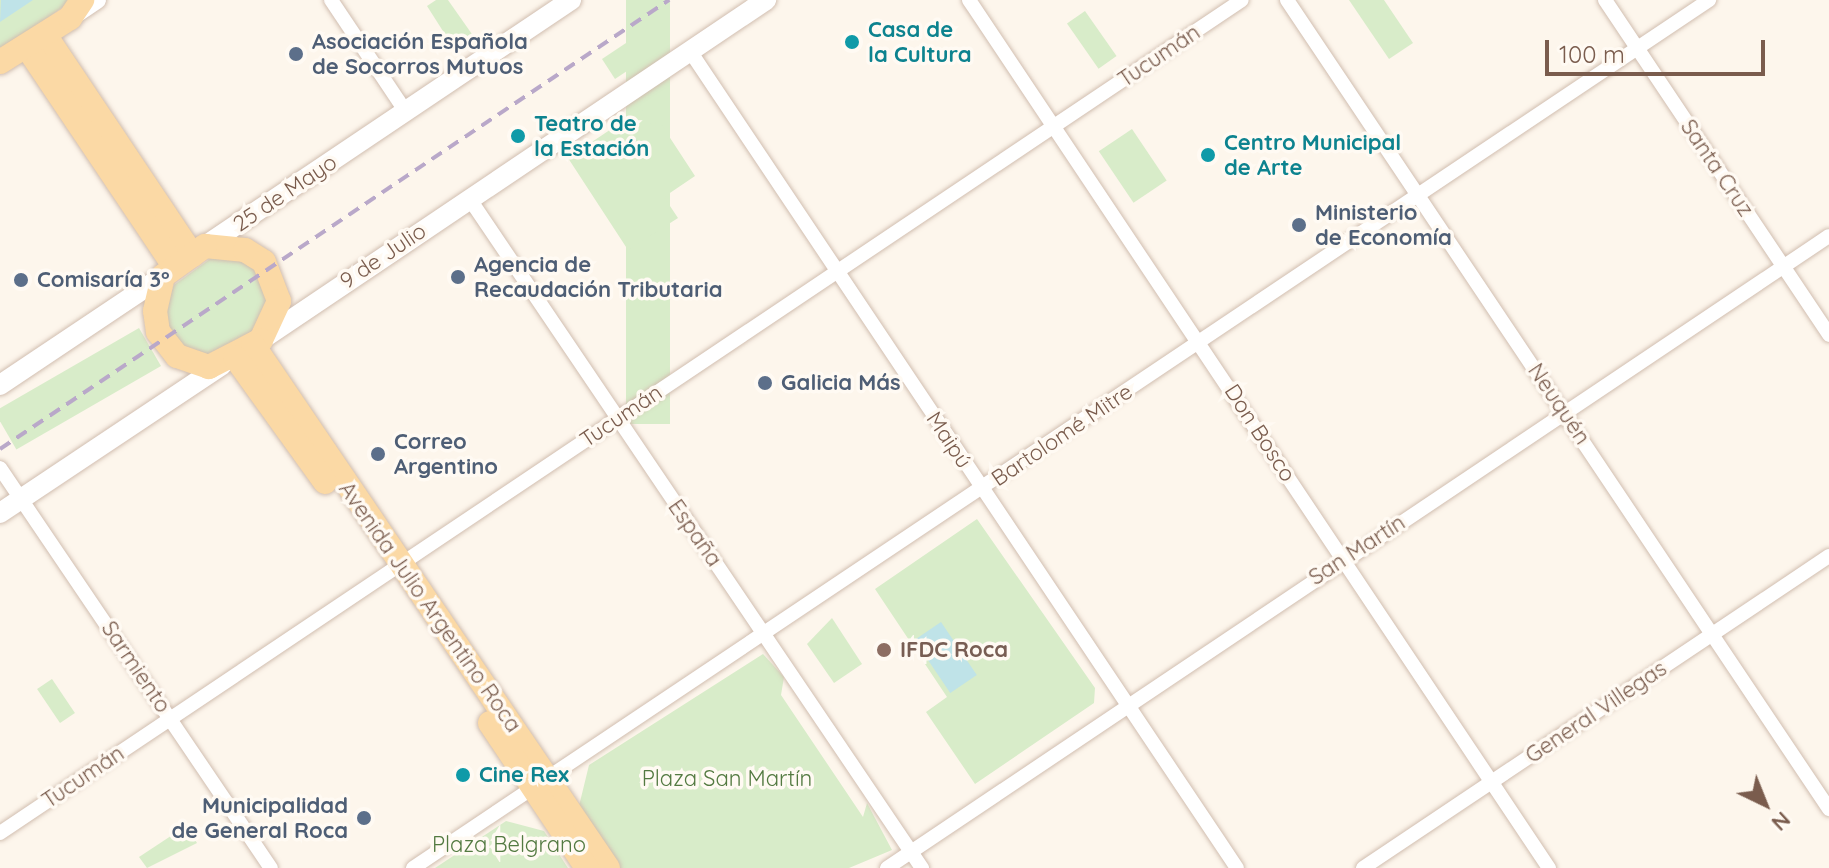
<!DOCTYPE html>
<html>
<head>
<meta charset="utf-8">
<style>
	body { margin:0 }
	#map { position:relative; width:1829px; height:868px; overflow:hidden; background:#fdf6ec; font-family:Quicksand,sans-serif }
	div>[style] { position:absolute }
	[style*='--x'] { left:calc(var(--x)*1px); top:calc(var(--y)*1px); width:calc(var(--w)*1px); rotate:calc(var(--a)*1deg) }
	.green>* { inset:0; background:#d8ecc9; transform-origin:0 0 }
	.water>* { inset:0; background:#bfe3e8; transform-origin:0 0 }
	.roads { filter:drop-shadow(0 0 2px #d1beb0) drop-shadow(0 0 2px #d1beb0) }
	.minor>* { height:14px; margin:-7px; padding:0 7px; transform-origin:7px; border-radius:7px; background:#fff }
	.tertiary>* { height:18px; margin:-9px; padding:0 9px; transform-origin:9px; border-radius:9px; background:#fff }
	.secondary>* { height:20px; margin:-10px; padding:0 10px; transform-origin:10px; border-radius:10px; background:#fff }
	.primary>* { height:24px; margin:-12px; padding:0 12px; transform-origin:12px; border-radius:12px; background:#fbd9a5 }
	.rail>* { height:4px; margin-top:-2px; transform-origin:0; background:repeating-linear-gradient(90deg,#b9a8c9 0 12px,transparent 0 20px) }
	.dots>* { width:22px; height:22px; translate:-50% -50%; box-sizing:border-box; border:4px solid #fffaf3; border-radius:50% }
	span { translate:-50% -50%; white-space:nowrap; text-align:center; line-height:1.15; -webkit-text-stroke:7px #fffaf3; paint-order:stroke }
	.culture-label { font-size:22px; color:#0d838f; font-weight:700 }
	.left { translate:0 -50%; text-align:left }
	.service-label { font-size:22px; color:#4e5e75; font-weight:700 }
	.right { translate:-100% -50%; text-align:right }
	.street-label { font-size:22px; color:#7a5c4d }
	.education-label { font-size:22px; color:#785e54; font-weight:700 }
	.park-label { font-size:22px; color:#537a41 }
	.north { position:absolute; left:1725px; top:764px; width:80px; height:80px; -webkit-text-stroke:6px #fffaf3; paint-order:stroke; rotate:137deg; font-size:22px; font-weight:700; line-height:32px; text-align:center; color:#7a5c4d }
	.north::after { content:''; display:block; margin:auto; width:28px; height:36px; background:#7a5c4d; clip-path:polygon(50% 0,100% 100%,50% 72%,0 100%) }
	.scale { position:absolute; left:1545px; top:40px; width:220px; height:36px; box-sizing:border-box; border:4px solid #7a5c4d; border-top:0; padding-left:10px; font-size:24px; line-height:28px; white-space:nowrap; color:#7a5c4d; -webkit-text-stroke:6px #fffaf3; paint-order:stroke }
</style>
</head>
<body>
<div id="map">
	<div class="green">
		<i style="clip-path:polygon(0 0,72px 0,9px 47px,0 47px)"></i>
		<i style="clip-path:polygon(436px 0,448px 0,474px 37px,455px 50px,427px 6px)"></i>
		<i style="left:626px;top:0;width:44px;height:424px"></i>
		<i style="clip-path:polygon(1349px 0,1384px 0,1413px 43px,1389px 59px)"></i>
		<i style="left:1085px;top:11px;width:55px;height:22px;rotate:55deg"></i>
		<i style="clip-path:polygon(662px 19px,666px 45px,615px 79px,602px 59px)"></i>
		<i style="clip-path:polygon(641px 109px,652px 125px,659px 121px,695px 176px,664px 197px,678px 218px,628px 250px,568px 158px)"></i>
		<i style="left:1132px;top:129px;width:62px;height:40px;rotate:56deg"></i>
		<i style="clip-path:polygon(214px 256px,254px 261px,273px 293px,263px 325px,211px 356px,188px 350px,168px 329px,165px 307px,174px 285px)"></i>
		<i style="left:139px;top:328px;width:44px;height:167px;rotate:60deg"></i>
		<i style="clip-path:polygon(977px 519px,1095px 688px,1094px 703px,975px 784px,926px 712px,947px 697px,875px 589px)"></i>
		<i style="clip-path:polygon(832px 618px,862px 664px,834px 683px,807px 644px)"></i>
		<i style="clip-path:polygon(763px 654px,784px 677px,781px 695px,863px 817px,867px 803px,892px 850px,849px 868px,620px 868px,579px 806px,589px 765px)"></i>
		<i style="left:52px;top:679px;width:41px;height:18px;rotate:56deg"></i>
		<i style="clip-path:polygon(506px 821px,544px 831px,568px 868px,435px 868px)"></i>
		<i style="clip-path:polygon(186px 826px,197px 843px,147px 868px,139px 857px)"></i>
	</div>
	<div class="water">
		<i style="clip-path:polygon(1px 0,33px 0,0 22px)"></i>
		<i style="left:941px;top:622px;width:64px;height:32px;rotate:56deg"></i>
	</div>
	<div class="roads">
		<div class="minor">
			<i style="--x:331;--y:0;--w:135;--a:56.2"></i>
			<i style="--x:969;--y:0;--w:1044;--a:56.25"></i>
			<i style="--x:1287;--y:0;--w:974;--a:56.18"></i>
			<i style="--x:1605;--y:0;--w:403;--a:56.2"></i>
			<i style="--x:690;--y:51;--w:983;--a:56.2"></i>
			<i style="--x:469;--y:198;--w:809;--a:55.94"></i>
			<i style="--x:0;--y:468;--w:483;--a:55.9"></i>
			<i style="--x:0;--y:833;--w:1495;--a:-33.85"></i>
			<i style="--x:413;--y:868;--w:1560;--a:-33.81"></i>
			<i style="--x:887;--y:868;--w:1134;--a:-33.86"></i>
			<i style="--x:1363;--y:868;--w:561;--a:-33.8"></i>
		</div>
		<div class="tertiary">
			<i style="--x:73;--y:16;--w:29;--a:-34"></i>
		</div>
		<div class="secondary">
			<i style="--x:205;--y:246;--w:441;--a:-33.9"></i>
			<i style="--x:261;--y:340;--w:609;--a:-33.95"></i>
			<i style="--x:0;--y:385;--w:196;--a:-33.8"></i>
			<i style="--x:0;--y:513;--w:267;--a:-33.7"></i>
		</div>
		<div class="primary">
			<i style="--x:45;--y:35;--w:265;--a:56.2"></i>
			<i style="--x:27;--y:47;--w:265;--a:56.1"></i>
			<i style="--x:0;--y:62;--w:83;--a:-32.2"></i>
			<i style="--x:70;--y:18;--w:22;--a:-56"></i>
			<i style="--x:205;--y:246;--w:40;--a:5.7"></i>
			<i style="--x:245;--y:250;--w:22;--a:32"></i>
			<i style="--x:264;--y:262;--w:42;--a:69"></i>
			<i style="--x:279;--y:301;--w:43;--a:114.8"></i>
			<i style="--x:261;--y:340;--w:59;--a:152.6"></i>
			<i style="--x:209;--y:367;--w:34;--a:-161"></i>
			<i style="--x:177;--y:356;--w:31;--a:-128"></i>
			<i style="--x:158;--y:332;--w:21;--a:-98"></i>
			<i style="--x:155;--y:311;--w:36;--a:-77"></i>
			<i style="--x:163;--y:276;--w:52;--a:-35.5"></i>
			<i style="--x:253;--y:345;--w:632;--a:55.83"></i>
			<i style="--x:235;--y:357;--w:154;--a:54.2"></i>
			<i style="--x:490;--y:723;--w:174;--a:56.2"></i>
		</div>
	</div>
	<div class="rail">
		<i style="--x:0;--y:449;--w:806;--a:-33.87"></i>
	</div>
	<div class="dots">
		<i style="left:852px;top:42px;background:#0f9aa8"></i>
		<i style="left:296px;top:54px;background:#5c6f8a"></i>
		<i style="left:518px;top:136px;background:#0f9aa8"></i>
		<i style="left:1208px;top:155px;background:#0f9aa8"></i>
		<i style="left:1299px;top:225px;background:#5c6f8a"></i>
		<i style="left:458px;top:277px;background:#5c6f8a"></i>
		<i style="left:21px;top:280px;background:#5c6f8a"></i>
		<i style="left:765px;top:383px;background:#5c6f8a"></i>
		<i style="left:378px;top:454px;background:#5c6f8a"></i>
		<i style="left:884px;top:650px;background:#8d6e63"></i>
		<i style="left:463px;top:775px;background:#0f9aa8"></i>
		<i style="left:364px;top:818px;background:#5c6f8a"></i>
	</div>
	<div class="culture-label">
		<span class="left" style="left:868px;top:42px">Casa de<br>la Cultura</span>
		<span class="left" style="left:534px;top:136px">Teatro de<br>la Estación</span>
		<span class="left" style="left:1224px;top:155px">Centro Municipal<br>de Arte</span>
		<span class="left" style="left:479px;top:775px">Cine Rex</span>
	</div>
	<div class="service-label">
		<span class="left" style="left:312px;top:54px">Asociación Española<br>de Socorros Mutuos</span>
		<span class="left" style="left:1315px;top:225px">Ministerio<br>de Economía</span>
		<span class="left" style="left:474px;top:277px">Agencia de<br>Recaudación Tributaria</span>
		<span class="left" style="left:37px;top:280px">Comisaría 3°</span>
		<span class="left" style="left:781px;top:383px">Galicia Más</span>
		<span class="left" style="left:394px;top:454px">Correo<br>Argentino</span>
		<span class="right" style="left:348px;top:818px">Municipalidad<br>de General Roca</span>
	</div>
	<div class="street-label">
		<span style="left:1159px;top:56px;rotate:-34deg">Tucumán</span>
		<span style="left:1717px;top:168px;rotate:56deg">Santa Cruz</span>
		<span style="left:285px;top:193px;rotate:-34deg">25 de Mayo</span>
		<span style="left:383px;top:256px;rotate:-34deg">9 de Julio</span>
		<span style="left:1559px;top:404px;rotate:56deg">Neuquén</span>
		<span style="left:621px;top:416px;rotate:-34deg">Tucumán</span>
		<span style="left:1260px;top:433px;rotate:57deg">Don Bosco</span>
		<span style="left:1062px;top:435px;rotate:-34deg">Bartolomé Mitre</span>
		<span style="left:949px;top:440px;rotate:56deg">Maipú</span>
		<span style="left:695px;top:533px;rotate:55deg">España</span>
		<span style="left:1357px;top:550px;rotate:-33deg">San Martín</span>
		<span style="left:430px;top:607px;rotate:55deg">Avenida Julio Argentino Roca</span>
		<span style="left:136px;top:667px;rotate:56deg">Sarmiento</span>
		<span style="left:1596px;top:712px;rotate:-34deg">General Villegas</span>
		<span style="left:83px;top:777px;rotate:-34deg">Tucumán</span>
	</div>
	<div class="education-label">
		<span class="left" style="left:900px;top:650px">IFDC Roca</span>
	</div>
	<div class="park-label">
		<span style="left:727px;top:779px">Plaza San Martín</span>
		<span style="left:509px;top:845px">Plaza Belgrano</span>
	</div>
	<div class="north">N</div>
	<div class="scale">100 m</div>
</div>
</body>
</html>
